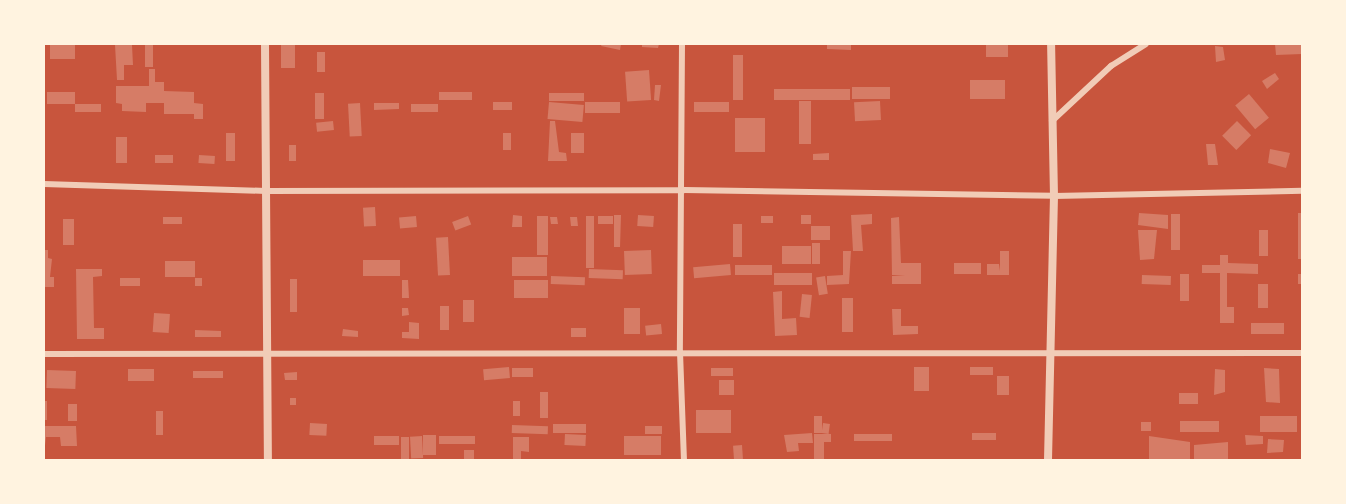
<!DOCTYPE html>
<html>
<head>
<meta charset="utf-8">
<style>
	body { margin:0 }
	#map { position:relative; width:1346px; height:504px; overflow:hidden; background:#c8553d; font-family:"Public Sans",sans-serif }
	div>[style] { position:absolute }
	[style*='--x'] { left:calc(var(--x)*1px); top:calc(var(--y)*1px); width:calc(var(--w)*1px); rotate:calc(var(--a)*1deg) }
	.building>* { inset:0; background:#d67c66; transform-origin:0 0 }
	.minor>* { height:6px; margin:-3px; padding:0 3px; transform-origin:3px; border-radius:3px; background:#f1ccb7 }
	.tertiary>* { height:8px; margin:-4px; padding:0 4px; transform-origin:4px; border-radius:4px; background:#f1ccb7 }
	span { translate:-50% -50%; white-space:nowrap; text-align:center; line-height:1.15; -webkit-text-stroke:4.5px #fff3e0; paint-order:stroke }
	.frame { position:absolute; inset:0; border:45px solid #fff3e0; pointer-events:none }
</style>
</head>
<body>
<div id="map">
	<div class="building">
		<i style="left:50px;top:44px;width:25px;height:15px"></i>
		<i style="left:145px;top:44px;width:8px;height:23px"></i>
		<i style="left:281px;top:44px;width:14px;height:24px"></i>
		<i style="clip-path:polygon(602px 44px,621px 44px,620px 50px,601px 46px)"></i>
		<i style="clip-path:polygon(642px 44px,659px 44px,658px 48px,642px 47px)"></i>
		<i style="clip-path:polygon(827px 44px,851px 44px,851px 50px,827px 49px)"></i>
		<i style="left:986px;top:44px;width:22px;height:13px"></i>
		<i style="clip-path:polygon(1275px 44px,1302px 45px,1302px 54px,1276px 55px)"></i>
		<i style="clip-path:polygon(115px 45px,132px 45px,133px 65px,124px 65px,124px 80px,117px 80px)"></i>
		<i style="clip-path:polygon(1215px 46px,1223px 47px,1225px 60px,1216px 62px)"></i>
		<i style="left:317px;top:52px;width:8px;height:20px"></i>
		<i style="left:733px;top:55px;width:10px;height:45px"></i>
		<i style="clip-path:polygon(149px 69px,155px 69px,155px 82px,164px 82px,164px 91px,194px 92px,194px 103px,203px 104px,203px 119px,194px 119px,194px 114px,164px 114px,164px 103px,146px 103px,146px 112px,122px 111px,122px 104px,116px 103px,116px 86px,149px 86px)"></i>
		<i style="left:649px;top:70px;width:30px;height:24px;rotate:86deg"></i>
		<i style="clip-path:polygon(1275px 73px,1279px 79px,1267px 89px,1262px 81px)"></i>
		<i style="left:970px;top:80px;width:35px;height:19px"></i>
		<i style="clip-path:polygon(655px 85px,661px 85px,659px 101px,654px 100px)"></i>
		<i style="left:890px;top:87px;width:12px;height:38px;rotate:90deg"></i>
		<i style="left:774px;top:89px;width:76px;height:11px"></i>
		<i style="left:47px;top:92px;width:28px;height:12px"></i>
		<i style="left:439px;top:92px;width:33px;height:8px"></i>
		<i style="left:315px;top:93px;width:9px;height:26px"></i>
		<i style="left:549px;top:93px;width:35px;height:8px"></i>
		<i style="left:1249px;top:94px;width:31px;height:18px;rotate:50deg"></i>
		<i style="left:799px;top:101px;width:12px;height:43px"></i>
		<i style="left:880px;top:101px;width:19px;height:26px;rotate:87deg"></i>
		<i style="left:493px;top:102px;width:19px;height:8px"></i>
		<i style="left:549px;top:102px;width:35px;height:17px;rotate:5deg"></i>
		<i style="left:585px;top:102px;width:35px;height:11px"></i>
		<i style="left:694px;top:102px;width:35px;height:10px"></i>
		<i style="left:360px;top:103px;width:33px;height:12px;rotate:87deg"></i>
		<i style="clip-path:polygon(374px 103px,399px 103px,399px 109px,374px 110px)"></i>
		<i style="left:75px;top:104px;width:26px;height:8px"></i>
		<i style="left:438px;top:104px;width:8px;height:27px;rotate:90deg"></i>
		<i style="left:735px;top:118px;width:30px;height:34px"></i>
		<i style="left:333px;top:121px;width:9px;height:17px;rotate:84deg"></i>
		<i style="clip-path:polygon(550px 121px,555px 121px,559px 152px,566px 153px,567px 161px,548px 161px)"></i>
		<i style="left:1237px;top:121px;width:20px;height:21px;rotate:45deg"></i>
		<i style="left:226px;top:133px;width:9px;height:28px"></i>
		<i style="left:503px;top:133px;width:8px;height:17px"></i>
		<i style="left:571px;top:133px;width:13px;height:20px"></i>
		<i style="left:116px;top:137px;width:11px;height:26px"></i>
		<i style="clip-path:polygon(1206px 144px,1215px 144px,1218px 165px,1208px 165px)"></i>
		<i style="left:289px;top:145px;width:7px;height:16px"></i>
		<i style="clip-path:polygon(1270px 149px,1290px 153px,1286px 168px,1268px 163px)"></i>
		<i style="clip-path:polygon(829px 153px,829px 160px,813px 160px,813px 154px)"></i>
		<i style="left:155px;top:155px;width:18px;height:8px"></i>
		<i style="left:199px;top:155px;width:16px;height:8px;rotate:4deg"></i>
		<i style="left:375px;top:207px;width:19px;height:12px;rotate:87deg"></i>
		<i style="clip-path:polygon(1139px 213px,1168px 215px,1168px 229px,1138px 225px)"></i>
		<i style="left:1298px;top:213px;width:4px;height:46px"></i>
		<i style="clip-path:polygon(872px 214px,872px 224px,861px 225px,863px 251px,853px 251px,851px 215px)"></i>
		<i style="left:1171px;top:214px;width:9px;height:36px"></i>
		<i style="clip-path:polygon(513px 215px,522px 216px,522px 227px,512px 227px)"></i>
		<i style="clip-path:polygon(614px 215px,621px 215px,620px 247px,614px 247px)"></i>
		<i style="left:638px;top:215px;width:16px;height:11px;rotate:4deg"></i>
		<i style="left:811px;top:215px;width:9px;height:10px;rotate:90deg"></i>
		<i style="left:416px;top:216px;width:11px;height:17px;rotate:85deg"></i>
		<i style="left:468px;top:216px;width:9px;height:17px;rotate:69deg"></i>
		<i style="left:537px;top:216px;width:11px;height:39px"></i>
		<i style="left:586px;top:216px;width:8px;height:52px"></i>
		<i style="left:598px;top:216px;width:15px;height:8px"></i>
		<i style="left:761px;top:216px;width:12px;height:7px"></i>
		<i style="left:163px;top:217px;width:19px;height:7px"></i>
		<i style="clip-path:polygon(550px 217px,557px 217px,558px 224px,551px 224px)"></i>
		<i style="clip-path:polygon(570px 217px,577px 217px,578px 226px,571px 226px)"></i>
		<i style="clip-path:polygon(899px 217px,901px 263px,921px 263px,921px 284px,892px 284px,892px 276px,905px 275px,892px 275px,891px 218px)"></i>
		<i style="left:63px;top:219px;width:11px;height:26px"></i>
		<i style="left:733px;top:224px;width:9px;height:33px"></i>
		<i style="left:811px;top:226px;width:19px;height:14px"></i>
		<i style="clip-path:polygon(1138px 230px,1157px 230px,1154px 259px,1140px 260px)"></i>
		<i style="left:1259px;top:230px;width:9px;height:26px"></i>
		<i style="left:448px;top:237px;width:38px;height:12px;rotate:87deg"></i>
		<i style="left:812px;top:243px;width:8px;height:21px"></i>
		<i style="left:811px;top:246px;width:18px;height:29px;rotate:90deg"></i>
		<i style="clip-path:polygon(44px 250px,48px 250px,48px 258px,52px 259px,50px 277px,54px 277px,54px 287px,44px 287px)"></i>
		<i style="left:651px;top:250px;width:24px;height:27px;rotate:88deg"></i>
		<i style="clip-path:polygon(843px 251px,851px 251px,849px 284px,827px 285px,827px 276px,843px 275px)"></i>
		<i style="clip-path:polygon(1000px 251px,1009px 251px,1009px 275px,987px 275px,987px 264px,999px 264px,1000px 271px)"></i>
		<i style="clip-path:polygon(1220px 255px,1228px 255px,1228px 263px,1258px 264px,1258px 274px,1227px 273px,1227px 307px,1234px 307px,1234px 323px,1220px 323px,1220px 273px,1202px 273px,1202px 265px,1220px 265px)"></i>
		<i style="left:512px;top:257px;width:35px;height:19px"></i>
		<i style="left:400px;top:260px;width:16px;height:37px;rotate:90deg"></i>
		<i style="left:165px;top:261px;width:30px;height:16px"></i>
		<i style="left:954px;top:263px;width:27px;height:11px"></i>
		<i style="left:730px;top:264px;width:11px;height:37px;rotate:85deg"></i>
		<i style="left:772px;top:265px;width:10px;height:37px;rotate:90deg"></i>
		<i style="clip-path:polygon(76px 269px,102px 269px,102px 276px,93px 277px,94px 328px,104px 328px,104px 339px,77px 339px)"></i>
		<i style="left:589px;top:269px;width:34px;height:9px;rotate:2deg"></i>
		<i style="left:812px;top:273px;width:12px;height:38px;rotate:90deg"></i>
		<i style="left:1180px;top:274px;width:9px;height:27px"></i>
		<i style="left:1298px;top:274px;width:4px;height:10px"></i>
		<i style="left:1142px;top:275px;width:29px;height:9px;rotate:2deg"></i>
		<i style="left:551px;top:276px;width:34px;height:8px;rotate:2deg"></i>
		<i style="left:825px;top:276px;width:18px;height:9px;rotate:81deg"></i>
		<i style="left:120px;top:278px;width:20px;height:8px"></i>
		<i style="left:195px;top:278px;width:7px;height:8px"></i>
		<i style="left:290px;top:279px;width:7px;height:33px"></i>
		<i style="clip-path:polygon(402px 280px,408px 280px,409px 298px,402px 298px)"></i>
		<i style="left:514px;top:280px;width:34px;height:18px"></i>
		<i style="left:1258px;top:284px;width:10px;height:24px"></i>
		<i style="clip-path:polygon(782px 291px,782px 319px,796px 318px,797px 335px,775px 336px,773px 292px)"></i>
		<i style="left:802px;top:294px;width:10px;height:23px;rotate:6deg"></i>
		<i style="left:842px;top:298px;width:11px;height:34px"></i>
		<i style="left:463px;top:300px;width:11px;height:22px"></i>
		<i style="left:440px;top:306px;width:9px;height:24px"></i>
		<i style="clip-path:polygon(402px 308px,408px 308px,409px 315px,402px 316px)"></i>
		<i style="left:624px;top:308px;width:16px;height:26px"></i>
		<i style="clip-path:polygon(892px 309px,901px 309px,901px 326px,918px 326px,918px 334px,893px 335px)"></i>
		<i style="left:154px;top:313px;width:16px;height:19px;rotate:4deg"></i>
		<i style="clip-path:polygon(409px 322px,419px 323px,419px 339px,402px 338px,402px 332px,409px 332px)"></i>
		<i style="left:1251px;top:323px;width:33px;height:11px"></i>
		<i style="left:661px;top:324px;width:10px;height:16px;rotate:84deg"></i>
		<i style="left:571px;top:328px;width:15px;height:9px"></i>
		<i style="clip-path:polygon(343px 329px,358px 331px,358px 337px,342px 336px)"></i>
		<i style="clip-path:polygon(195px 330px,221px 331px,221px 337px,195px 337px)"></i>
		<i style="left:509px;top:367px;width:11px;height:26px;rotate:85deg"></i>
		<i style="left:914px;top:367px;width:15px;height:24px"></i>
		<i style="left:970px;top:367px;width:23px;height:8px"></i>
		<i style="left:533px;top:368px;width:9px;height:21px;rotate:90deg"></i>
		<i style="left:711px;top:368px;width:22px;height:8px"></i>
		<i style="clip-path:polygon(1264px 368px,1279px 369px,1280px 403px,1266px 402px)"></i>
		<i style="left:128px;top:369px;width:26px;height:12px"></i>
		<i style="clip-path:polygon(1215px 369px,1225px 370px,1225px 392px,1214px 395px)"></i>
		<i style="left:47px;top:370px;width:29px;height:18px;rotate:2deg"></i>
		<i style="left:193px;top:371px;width:30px;height:7px"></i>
		<i style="clip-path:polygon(297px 372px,297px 380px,285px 380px,284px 373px)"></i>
		<i style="left:997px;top:376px;width:12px;height:19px"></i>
		<i style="left:719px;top:380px;width:15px;height:15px"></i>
		<i style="left:540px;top:392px;width:8px;height:26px"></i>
		<i style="left:1179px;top:393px;width:19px;height:11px"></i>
		<i style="left:290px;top:398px;width:6px;height:7px"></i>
		<i style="left:44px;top:401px;width:3px;height:19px"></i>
		<i style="left:513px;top:401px;width:7px;height:15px"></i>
		<i style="left:68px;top:404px;width:9px;height:17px"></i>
		<i style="left:696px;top:410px;width:35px;height:23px"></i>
		<i style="left:156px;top:411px;width:7px;height:24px"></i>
		<i style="left:814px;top:416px;width:8px;height:17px"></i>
		<i style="left:1260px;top:416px;width:37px;height:16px"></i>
		<i style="left:1219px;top:421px;width:11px;height:39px;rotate:90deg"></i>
		<i style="left:1141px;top:422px;width:10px;height:9px"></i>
		<i style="left:310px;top:423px;width:17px;height:12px;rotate:3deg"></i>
		<i style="left:823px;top:423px;width:7px;height:10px;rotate:8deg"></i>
		<i style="left:553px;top:424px;width:33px;height:9px"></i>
		<i style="left:512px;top:425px;width:36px;height:8px;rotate:2deg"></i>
		<i style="clip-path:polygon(44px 426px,76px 426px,77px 446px,61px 446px,60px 437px,46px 437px,44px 454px)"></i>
		<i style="left:645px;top:426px;width:17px;height:8px"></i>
		<i style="clip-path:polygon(812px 433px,813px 443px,798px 443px,799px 451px,787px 452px,784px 435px)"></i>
		<i style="left:972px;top:433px;width:24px;height:7px"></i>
		<i style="left:565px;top:434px;width:21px;height:11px;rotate:3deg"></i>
		<i style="clip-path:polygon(814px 434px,831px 434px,831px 442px,824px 442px,824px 459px,814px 459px)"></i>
		<i style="left:854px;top:434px;width:38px;height:7px"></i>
		<i style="left:436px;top:435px;width:20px;height:13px;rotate:90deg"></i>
		<i style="clip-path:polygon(1245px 435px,1263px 436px,1263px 444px,1246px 445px)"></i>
		<i style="left:374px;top:436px;width:25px;height:9px"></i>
		<i style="left:422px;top:436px;width:22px;height:12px;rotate:87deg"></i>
		<i style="left:439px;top:436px;width:36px;height:8px"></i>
		<i style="left:624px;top:436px;width:37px;height:19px"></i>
		<i style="clip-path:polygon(1149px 436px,1190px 442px,1190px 460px,1149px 460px)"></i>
		<i style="left:401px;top:437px;width:8px;height:23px"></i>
		<i style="clip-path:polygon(513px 437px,529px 437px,529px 452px,521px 451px,521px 460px,513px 460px)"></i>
		<i style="clip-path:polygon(1268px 439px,1284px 440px,1283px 452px,1267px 453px)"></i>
		<i style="clip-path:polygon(1228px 442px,1228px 460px,1194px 460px,1194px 445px)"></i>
		<i style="left:742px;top:445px;width:15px;height:9px;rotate:86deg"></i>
		<i style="left:464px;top:450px;width:10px;height:10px"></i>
	</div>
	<div class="minor">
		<i style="--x:682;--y:44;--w:308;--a:90.4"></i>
		<i style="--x:680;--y:352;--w:108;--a:87.9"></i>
		<i style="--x:1052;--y:121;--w:81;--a:-43"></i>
		<i style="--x:1111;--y:66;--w:41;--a:-32.2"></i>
		<i style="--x:44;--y:184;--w:222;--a:1.8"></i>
		<i style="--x:266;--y:191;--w:418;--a:-0.1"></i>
		<i style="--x:684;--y:190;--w:370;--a:0.9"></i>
		<i style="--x:1054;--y:196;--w:248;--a:-1.2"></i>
		<i style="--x:44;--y:354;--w:1258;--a:-0.05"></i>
	</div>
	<div class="tertiary">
		<i style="--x:265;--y:44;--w:416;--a:89.6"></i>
		<i style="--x:1048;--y:460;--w:264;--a:-88.7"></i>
		<i style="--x:1054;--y:196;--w:152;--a:-91.1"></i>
	</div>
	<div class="frame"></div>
</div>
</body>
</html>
